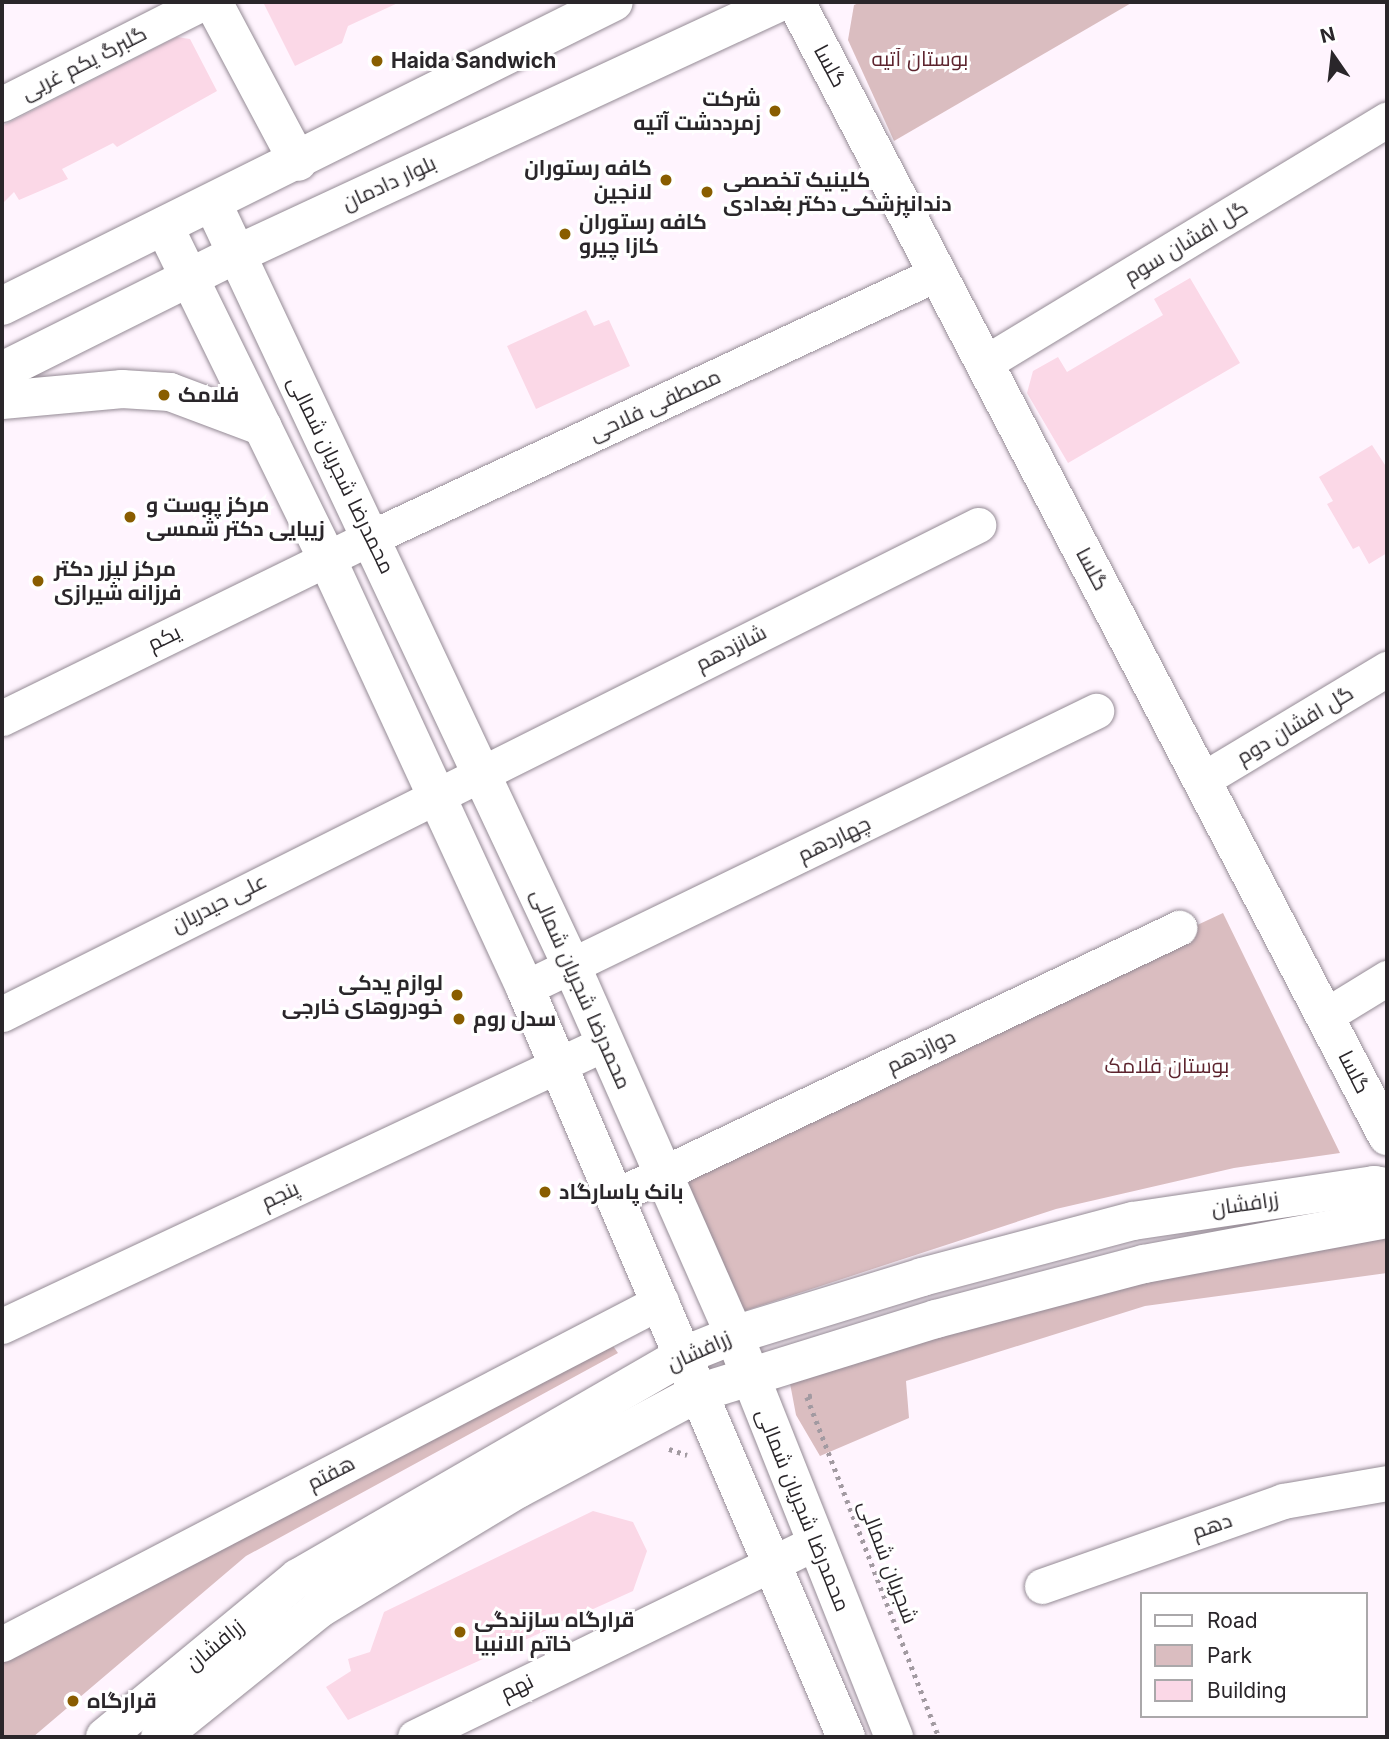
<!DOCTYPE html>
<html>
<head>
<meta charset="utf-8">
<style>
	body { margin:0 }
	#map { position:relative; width:1389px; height:1739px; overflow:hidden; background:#fff4fe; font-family:Inter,Cairo,sans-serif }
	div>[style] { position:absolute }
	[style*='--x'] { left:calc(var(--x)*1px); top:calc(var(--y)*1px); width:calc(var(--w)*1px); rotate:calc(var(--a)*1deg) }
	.green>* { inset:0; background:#dabdc0 }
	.building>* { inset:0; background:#fbd8e7 }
	.path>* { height:4.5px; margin-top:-2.25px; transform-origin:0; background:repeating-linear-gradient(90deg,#a29aa1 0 3.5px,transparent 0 8.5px) }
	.roads { filter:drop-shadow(0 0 2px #958b95) drop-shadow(0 0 2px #958b95) }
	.street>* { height:35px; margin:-17.5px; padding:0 17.5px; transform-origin:17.5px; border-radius:17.5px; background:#fff }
	.secondary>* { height:38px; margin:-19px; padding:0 19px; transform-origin:19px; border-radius:19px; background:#fff }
	.dots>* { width:19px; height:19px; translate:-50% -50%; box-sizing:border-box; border:4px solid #fff; border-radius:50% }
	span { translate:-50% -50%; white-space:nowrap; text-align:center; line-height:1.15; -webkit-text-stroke:6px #fff; paint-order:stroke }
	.park-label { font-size:21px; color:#5d242e }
	.poi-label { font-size:21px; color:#2a262a; font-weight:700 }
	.left { translate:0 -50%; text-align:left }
	.right { translate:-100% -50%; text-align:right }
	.street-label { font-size:21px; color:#2a262a }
	.frame { position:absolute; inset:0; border:4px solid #2a262a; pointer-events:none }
	.legend { position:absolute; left:1140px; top:1592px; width:228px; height:126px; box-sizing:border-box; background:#fff; border:2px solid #aaa8aa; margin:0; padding:9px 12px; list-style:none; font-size:21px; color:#2a262a }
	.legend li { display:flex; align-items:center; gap:14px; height:35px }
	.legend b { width:35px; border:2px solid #aaa8aa }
	.north { position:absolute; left:1298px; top:21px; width:70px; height:70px; -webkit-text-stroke:5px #fff; paint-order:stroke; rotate:346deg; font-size:19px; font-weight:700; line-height:28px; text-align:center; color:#2a262a }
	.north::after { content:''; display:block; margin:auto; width:24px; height:32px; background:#2a262a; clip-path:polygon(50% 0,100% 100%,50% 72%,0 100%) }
</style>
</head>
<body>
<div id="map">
	<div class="green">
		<i style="clip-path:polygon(861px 2px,1133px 2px,894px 141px,848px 40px,854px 5px)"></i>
		<i style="clip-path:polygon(1223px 913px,1340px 1153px,1234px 1168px,1056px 1209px,726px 1317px,663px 1174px)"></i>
		<i style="clip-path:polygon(1387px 1232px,1387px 1273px,1145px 1306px,906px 1381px,909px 1418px,820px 1456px,796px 1415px,789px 1378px,1123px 1280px)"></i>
		<i style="clip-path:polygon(608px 1339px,618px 1353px,246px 1556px,33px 1737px,2px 1737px,2px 1657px)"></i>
	</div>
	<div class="building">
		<i style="clip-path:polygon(263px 2px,400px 2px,348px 26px,342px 43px,295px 66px)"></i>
		<i style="clip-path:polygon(177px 37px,190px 39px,217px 91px,117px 147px,113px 143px,62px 169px,68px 179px,19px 200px,14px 192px,2px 204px,2px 126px)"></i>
		<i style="clip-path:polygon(1190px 278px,1240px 363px,1068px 463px,1027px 393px,1033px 371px,1058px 357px,1067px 372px,1163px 315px,1154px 299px)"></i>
		<i style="clip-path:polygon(586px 310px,594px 326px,609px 320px,630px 366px,536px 409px,507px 346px)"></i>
		<i style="clip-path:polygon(1372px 445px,1387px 468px,1387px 553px,1369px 564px,1359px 546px,1353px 549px,1327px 504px,1333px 501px,1319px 477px)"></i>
		<i style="clip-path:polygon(593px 1511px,633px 1522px,647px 1551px,633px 1591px,348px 1720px,326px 1687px,351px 1671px,348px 1659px,370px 1652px,384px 1612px)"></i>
	</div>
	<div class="path">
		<i style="--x:812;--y:1396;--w:5;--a:169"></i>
		<i style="--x:807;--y:1397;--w:365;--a:68.8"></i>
		<i style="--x:669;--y:1449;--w:19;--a:18"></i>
	</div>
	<div class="roads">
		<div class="street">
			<i style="--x:2;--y:104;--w:226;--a:-26.8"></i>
			<i style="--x:985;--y:363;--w:470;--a:-31.2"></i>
			<i style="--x:2;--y:718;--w:412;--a:-26.1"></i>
			<i style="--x:372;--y:537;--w:625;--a:-25.01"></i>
			<i style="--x:1202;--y:780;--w:216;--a:-31"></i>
			<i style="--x:525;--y:988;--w:635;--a:-25.88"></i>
			<i style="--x:2;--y:1014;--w:1092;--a:-26.61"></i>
			<i style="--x:1325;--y:1016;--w:73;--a:-31.5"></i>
			<i style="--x:616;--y:1196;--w:624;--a:-25.46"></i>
			<i style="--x:2;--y:1326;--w:666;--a:-25.14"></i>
			<i style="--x:1042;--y:1586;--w:256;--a:-19.4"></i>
			<i style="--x:1283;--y:1501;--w:106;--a:-9.8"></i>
			<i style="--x:2;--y:1644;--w:743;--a:-27.5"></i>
			<i style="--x:415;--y:1737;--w:446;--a:-25.9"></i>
		</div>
		<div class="secondary">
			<i style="--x:213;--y:2;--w:181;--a:62"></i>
			<i style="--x:796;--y:2;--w:1279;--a:62.47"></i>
			<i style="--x:213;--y:204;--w:843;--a:64.8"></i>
			<i style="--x:572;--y:967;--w:402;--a:66.2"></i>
			<i style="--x:734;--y:1335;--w:433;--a:68.3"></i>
			<i style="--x:164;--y:226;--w:371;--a:63.9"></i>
			<i style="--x:327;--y:559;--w:472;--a:65.2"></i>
			<i style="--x:525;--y:988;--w:815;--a:66.8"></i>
			<i style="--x:2;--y:306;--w:683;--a:-26.42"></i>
			<i style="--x:2;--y:371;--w:260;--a:-26.5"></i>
			<i style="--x:235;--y:255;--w:601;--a:-24.9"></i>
			<i style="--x:2;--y:400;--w:121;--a:-5.2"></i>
			<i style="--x:122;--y:389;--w:48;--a:3.6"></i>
			<i style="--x:170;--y:392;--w:99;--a:20.6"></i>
			<i style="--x:105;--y:1737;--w:250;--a:-39.5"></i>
			<i style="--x:298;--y:1578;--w:444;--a:-30"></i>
			<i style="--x:682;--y:1356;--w:56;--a:-22"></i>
			<i style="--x:734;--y:1335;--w:197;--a:-17.1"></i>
			<i style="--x:922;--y:1277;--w:218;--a:-14.9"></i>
			<i style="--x:1133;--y:1221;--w:244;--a:-8.5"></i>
			<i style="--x:1374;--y:1185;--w:13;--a:9"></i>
			<i style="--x:160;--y:1737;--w:204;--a:-38.8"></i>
			<i style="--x:319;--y:1609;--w:232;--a:-31.1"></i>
			<i style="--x:518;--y:1489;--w:204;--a:-28.1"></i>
			<i style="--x:698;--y:1393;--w:249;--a:-17.3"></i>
			<i style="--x:936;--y:1319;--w:215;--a:-14.8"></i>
			<i style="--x:1144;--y:1264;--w:247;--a:-10.5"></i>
		</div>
	</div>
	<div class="dots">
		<i style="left:377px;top:61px;background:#895d00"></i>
		<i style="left:775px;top:111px;background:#895d00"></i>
		<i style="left:666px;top:180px;background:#895d00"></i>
		<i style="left:707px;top:192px;background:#895d00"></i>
		<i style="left:565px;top:234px;background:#895d00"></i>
		<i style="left:164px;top:395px;background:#895d00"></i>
		<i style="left:130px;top:517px;background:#895d00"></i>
		<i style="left:38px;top:581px;background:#895d00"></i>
		<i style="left:457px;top:995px;background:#895d00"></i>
		<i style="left:459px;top:1019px;background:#895d00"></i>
		<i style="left:545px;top:1192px;background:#895d00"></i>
		<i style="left:460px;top:1632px;background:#895d00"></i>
		<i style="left:73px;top:1701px;background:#895d00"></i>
	</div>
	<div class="park-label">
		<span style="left:920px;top:59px">بوستان آتیه</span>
		<span style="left:1167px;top:1066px">بوستان فلامک</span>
	</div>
	<div class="poi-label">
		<span class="left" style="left:391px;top:61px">Haida Sandwich</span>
		<span class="right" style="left:761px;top:111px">شركت<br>زمرددشت آتيه</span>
		<span class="right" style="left:652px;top:180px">کافه رستوران<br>لانجین</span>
		<span class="left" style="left:723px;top:192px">کلینیک تخصصی<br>دندانپزشکی دکتر بغدادی</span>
		<span class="left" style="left:579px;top:234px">کافه رستوران<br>کازا چیرو</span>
		<span class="left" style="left:178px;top:395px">فلامک</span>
		<span class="left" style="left:146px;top:517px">مرکز پوست و<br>زیبایی دکتر شمسی</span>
		<span class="left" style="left:54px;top:581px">مرکز لیزر دکتر<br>فرزانه شیرازی</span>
		<span class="right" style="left:443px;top:995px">لوازم یدکی<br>خودروهای خارجی</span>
		<span class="left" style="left:473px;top:1019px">سدل روم</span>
		<span class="left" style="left:559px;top:1192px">بانک پاسارگاد</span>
		<span class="left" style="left:474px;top:1632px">قرارگاه سازندگی<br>خاتم الانبیا</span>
		<span class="left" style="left:87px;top:1701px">قرارگاه</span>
	</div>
	<div class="street-label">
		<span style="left:84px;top:63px;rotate:-27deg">گلبرگ یکم غربی</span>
		<span style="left:830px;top:66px;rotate:62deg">گلسا</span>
		<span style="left:389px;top:183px;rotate:-25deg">بلوار دادمان</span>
		<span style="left:1186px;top:242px;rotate:-31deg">گل افشان سوم</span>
		<span style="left:655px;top:405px;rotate:-25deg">مصطفی فلاحی</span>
		<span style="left:341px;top:475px;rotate:64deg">محمدرضا شجریان شمالی</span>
		<span style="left:1092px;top:569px;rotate:62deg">گلسا</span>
		<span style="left:164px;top:638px;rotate:-26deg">یکم</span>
		<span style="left:731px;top:648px;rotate:-27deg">شانزدهم</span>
		<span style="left:1295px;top:725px;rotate:-31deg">گل افشان دوم</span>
		<span style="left:834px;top:839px;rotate:-26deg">چهاردهم</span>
		<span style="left:219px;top:903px;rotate:-27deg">علی حیدریان</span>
		<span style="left:581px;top:989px;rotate:66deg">محمدرضا شجریان شمالی</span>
		<span style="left:921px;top:1051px;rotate:-26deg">دوازدهم</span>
		<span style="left:1354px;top:1072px;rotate:63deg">گلسا</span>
		<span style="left:280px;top:1195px;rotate:-25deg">پنجم</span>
		<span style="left:1245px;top:1204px;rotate:-8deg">زرافشان</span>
		<span style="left:699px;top:1351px;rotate:-24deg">زرافشان</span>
		<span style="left:331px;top:1473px;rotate:-27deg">هفتم</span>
		<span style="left:803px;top:1510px;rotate:68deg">محمدرضا شجریان شمالی</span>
		<span style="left:1212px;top:1526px;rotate:-19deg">دهم</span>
		<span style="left:888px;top:1562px;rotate:69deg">شجریان شمالی</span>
		<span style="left:215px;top:1645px;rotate:-39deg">زرافشان</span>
		<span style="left:517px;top:1687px;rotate:-26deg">نهم</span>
	</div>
	<div class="frame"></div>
	<ul class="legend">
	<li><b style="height:9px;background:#fff"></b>Road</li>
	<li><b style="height:19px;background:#dabdc0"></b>Park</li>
	<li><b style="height:19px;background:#fbd8e7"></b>Building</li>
	</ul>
	<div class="north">N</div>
</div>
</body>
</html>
